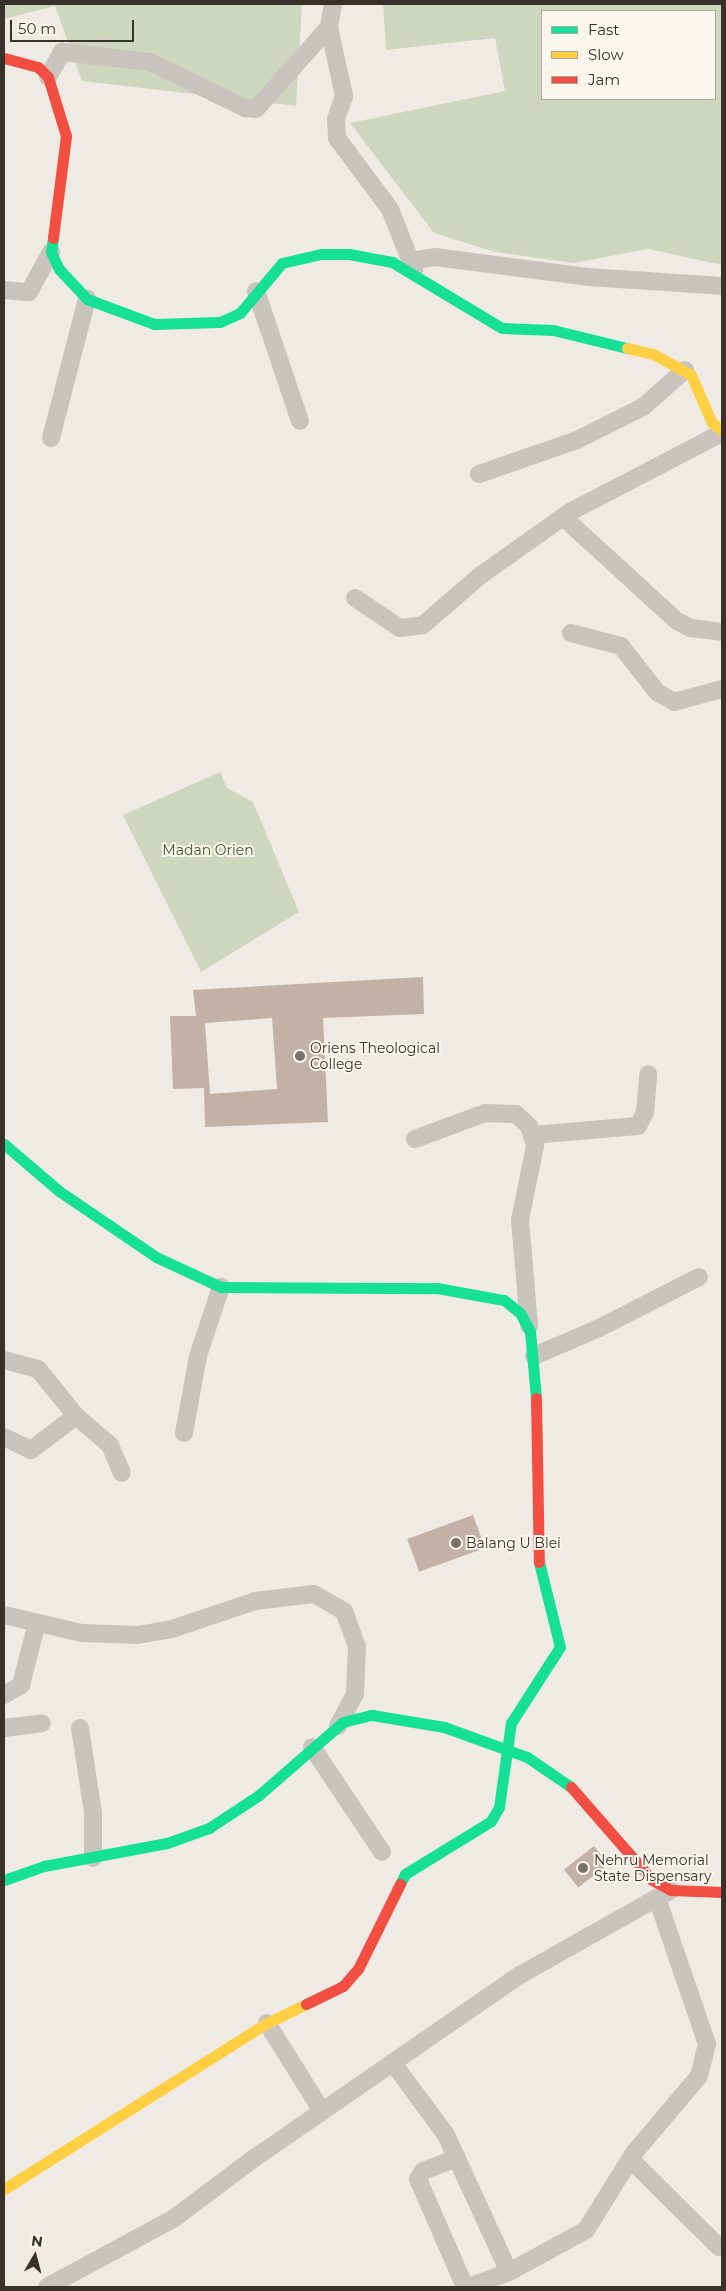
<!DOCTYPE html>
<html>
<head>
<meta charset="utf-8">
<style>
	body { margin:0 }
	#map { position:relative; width:726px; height:2291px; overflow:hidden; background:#efebe4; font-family:Montserrat,sans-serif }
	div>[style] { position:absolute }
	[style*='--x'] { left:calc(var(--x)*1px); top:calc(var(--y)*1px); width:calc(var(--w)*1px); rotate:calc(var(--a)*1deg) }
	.green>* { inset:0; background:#cfd6be }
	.building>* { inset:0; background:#c3b1a5; transform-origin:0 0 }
	.street>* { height:18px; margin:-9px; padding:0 9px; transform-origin:9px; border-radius:9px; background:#c9c3bd }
	.fast>* { height:11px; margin:-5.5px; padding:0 5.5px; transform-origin:5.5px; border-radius:5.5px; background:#16e098 }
	.slow>* { height:11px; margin:-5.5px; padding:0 5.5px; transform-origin:5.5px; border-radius:5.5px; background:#ffcf43 }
	.jam>* { height:11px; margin:-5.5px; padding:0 5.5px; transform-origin:5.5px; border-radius:5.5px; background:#f24e42 }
	.dots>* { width:14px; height:14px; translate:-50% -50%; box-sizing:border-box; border:2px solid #fbf6ec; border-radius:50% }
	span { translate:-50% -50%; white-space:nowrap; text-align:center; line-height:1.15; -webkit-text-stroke:4px #fbf6ec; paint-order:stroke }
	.park-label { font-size:14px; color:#45592d }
	.poi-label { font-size:14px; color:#3a312a }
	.left { translate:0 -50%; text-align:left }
	.frame { position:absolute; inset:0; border:5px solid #3a312a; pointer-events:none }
	.legend { position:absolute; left:541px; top:10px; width:175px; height:90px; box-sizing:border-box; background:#fbf6ec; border:1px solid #aea79e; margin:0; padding:6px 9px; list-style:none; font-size:15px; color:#3a312a }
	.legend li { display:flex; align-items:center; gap:10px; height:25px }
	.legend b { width:25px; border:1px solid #aea79e }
	.north { position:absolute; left:10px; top:2231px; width:50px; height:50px; -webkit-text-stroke:4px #fbf6ec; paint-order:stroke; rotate:8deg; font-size:14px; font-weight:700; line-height:20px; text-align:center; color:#3a312a }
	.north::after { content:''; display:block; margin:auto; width:18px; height:22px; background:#3a312a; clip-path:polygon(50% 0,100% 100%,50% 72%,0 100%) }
	.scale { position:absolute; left:10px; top:20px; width:124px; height:22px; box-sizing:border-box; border:2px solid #3a312a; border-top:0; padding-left:6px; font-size:15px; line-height:18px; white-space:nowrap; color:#3a312a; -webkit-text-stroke:4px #fbf6ec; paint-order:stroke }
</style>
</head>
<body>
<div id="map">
	<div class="green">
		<i style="clip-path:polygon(4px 4px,302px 4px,296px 106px,82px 81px,55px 6px,4px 19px)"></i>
		<i style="clip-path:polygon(evenodd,383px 4px,722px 4px,722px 265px,648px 249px,574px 263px,495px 252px,434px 233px,350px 123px,505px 91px,495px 38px,386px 50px,383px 4px,542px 11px,715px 11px,715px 99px,542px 99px,542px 11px)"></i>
		<i style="clip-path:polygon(220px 772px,227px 788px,253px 802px,299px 912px,201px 972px,123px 815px)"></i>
	</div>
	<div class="building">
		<i style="clip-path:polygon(evenodd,423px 977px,424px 1014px,323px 1018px,328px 1122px,205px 1127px,204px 1088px,173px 1089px,170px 1016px,196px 1016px,193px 990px,423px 977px,272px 1018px,277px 1089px,210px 1094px,205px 1023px,272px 1018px)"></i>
		<i style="left:473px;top:1515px;width:35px;height:70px;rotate:70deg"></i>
		<i style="left:594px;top:1846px;width:23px;height:38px;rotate:52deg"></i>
	</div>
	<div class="street">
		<i style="--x:333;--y:4;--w:23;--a:100"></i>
		<i style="--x:329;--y:27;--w:71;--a:77.7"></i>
		<i style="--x:344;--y:96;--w:24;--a:109"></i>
		<i style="--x:336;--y:119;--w:19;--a:87"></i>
		<i style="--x:337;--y:138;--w:89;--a:53.3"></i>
		<i style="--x:390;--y:209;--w:66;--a:68.5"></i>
		<i style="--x:48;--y:77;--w:29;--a:-61"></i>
		<i style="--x:62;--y:52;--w:89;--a:6.5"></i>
		<i style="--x:150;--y:62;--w:106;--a:25.8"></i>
		<i style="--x:245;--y:108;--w:11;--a:5"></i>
		<i style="--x:256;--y:109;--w:110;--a:-48.3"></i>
		<i style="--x:410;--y:261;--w:25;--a:-9"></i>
		<i style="--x:435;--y:257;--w:154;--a:7.4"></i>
		<i style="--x:588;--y:277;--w:134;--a:3.8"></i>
		<i style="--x:4;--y:290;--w:25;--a:5"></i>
		<i style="--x:29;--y:292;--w:46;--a:-61.2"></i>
		<i style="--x:256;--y:291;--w:137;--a:71.3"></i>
		<i style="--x:51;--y:438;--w:144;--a:-75.5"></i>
		<i style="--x:479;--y:474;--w:104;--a:-19.1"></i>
		<i style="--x:577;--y:440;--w:74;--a:-26.6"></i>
		<i style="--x:643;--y:407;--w:56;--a:-41.4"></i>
		<i style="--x:563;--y:517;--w:154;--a:42.4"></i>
		<i style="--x:677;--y:621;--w:15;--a:28"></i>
		<i style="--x:690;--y:628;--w:32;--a:7"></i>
		<i style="--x:355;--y:598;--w:54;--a:33.7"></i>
		<i style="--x:400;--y:628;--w:23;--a:-7"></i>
		<i style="--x:423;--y:625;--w:77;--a:-40.8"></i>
		<i style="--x:481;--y:575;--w:109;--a:-35.3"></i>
		<i style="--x:570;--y:512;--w:171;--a:-27.5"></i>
		<i style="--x:571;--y:633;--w:52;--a:14.6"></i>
		<i style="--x:621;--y:646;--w:58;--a:52"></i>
		<i style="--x:657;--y:692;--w:20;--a:30"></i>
		<i style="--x:674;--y:702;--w:50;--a:-15.2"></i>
		<i style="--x:532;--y:1135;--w:106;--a:-4.9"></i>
		<i style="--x:638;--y:1126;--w:16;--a:-63"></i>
		<i style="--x:645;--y:1112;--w:38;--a:-85"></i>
		<i style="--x:415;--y:1139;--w:75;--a:-20.4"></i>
		<i style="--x:485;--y:1113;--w:31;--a:2"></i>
		<i style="--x:516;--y:1114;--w:18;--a:43"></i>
		<i style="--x:529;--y:1126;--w:21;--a:73"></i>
		<i style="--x:535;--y:1146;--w:76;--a:101.5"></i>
		<i style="--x:520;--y:1220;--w:106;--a:85.1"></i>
		<i style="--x:534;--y:1356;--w:71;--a:-23.3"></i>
		<i style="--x:599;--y:1328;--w:112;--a:-27"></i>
		<i style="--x:4;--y:1360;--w:35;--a:15"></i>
		<i style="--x:38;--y:1369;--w:60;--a:51"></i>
		<i style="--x:76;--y:1416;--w:45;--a:40.5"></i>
		<i style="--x:110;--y:1445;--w:30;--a:67"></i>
		<i style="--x:184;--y:1433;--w:78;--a:-79.7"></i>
		<i style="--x:198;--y:1356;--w:73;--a:-71.6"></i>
		<i style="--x:4;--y:1437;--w:30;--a:26"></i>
		<i style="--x:31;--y:1450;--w:56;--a:-37.1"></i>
		<i style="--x:4;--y:1615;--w:80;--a:13"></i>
		<i style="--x:82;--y:1633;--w:56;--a:2"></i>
		<i style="--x:138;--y:1635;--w:35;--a:-10"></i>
		<i style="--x:172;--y:1629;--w:88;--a:-18.6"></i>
		<i style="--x:255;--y:1601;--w:59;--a:-6.8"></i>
		<i style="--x:314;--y:1594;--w:34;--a:30"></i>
		<i style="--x:344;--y:1611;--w:37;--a:70"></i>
		<i style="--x:357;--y:1646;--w:48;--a:92.4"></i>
		<i style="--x:355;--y:1694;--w:36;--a:118"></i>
		<i style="--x:4;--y:1695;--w:20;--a:-30"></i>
		<i style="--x:21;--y:1685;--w:61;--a:-75.7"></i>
		<i style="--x:4;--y:1728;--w:38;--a:-7"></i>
		<i style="--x:80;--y:1728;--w:86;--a:81.3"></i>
		<i style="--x:93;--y:1813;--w:45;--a:90"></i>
		<i style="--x:312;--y:1747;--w:126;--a:56.3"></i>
		<i style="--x:267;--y:2023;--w:104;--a:58"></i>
		<i style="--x:393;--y:2063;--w:89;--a:53.6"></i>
		<i style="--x:446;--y:2135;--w:151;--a:65.3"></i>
		<i style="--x:457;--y:2158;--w:36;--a:159"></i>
		<i style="--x:423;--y:2171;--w:9;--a:122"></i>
		<i style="--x:418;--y:2179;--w:118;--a:66.5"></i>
		<i style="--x:630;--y:2159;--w:125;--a:44.7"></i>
		<i style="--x:47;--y:2287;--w:143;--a:-28.4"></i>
		<i style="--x:173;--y:2219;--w:100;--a:-36.9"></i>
		<i style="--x:253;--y:2159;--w:324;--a:-34.6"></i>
		<i style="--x:520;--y:1975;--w:173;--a:-29.4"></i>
		<i style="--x:469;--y:2287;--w:43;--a:-20.6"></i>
		<i style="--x:509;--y:2272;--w:88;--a:-28.6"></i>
		<i style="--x:586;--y:2230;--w:91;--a:-58.1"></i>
		<i style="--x:634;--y:2153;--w:101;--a:-49.8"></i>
		<i style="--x:699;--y:2076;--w:33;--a:-76"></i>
		<i style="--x:707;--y:2044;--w:151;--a:-108.9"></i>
	</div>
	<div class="fast">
		<i style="--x:53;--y:238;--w:14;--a:98"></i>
		<i style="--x:51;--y:252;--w:19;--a:65"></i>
		<i style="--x:59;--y:269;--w:41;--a:47"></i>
		<i style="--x:87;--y:299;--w:72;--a:20.5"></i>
		<i style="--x:154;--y:324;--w:66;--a:-1.7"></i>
		<i style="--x:220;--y:322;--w:22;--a:-24"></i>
		<i style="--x:240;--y:313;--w:65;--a:-50"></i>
		<i style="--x:282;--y:263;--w:40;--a:-13"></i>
		<i style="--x:321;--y:254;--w:28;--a:0"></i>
		<i style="--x:349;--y:254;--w:44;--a:10.5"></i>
		<i style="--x:392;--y:262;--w:128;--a:31"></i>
		<i style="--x:502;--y:328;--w:51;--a:2.2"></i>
		<i style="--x:553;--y:330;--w:76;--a:13.7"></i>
		<i style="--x:4;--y:1144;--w:72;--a:40.5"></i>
		<i style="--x:59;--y:1191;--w:117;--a:34.2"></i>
		<i style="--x:156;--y:1257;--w:72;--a:24.8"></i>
		<i style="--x:221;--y:1287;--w:216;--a:0.3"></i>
		<i style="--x:437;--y:1288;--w:68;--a:10.2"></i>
		<i style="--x:504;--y:1300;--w:21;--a:39"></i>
		<i style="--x:520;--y:1313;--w:21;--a:61"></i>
		<i style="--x:530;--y:1331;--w:67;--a:84.9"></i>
		<i style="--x:4;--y:1880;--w:42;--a:-19.3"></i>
		<i style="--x:44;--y:1866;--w:125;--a:-10.6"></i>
		<i style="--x:167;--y:1843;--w:45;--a:-19.7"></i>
		<i style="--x:209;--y:1828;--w:60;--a:-33.4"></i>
		<i style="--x:259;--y:1795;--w:111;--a:-41"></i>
		<i style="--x:343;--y:1722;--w:30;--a:-14"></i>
		<i style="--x:372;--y:1715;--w:73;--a:9.5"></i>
		<i style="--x:444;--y:1727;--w:88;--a:19.9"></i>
		<i style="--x:527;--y:1757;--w:53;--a:34.3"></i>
		<i style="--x:400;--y:1884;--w:11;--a:-63"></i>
		<i style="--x:405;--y:1874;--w:101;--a:-31.6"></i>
		<i style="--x:491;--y:1821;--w:16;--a:-60"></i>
		<i style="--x:499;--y:1807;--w:85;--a:-81.9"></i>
		<i style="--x:511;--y:1723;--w:90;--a:-57.2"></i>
		<i style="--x:560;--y:1647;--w:88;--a:-103.9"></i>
	</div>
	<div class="slow">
		<i style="--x:627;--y:348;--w:27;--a:13"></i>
		<i style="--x:653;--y:354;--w:43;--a:28.9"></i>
		<i style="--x:691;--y:375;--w:52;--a:66.4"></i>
		<i style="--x:712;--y:423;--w:12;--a:35"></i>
		<i style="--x:4;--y:2189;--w:311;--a:-32.3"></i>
		<i style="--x:267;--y:2023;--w:43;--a:-26"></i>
	</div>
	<div class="jam">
		<i style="--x:4;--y:58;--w:35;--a:15"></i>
		<i style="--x:38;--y:67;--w:14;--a:45"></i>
		<i style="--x:48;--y:77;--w:62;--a:73"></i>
		<i style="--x:66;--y:136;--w:103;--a:97.3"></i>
		<i style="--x:536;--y:1398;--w:164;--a:89"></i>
		<i style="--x:571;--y:1787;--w:123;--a:48.9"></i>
		<i style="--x:652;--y:1880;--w:21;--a:28"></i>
		<i style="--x:671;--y:1890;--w:51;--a:2.2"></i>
		<i style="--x:306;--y:2004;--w:41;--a:-25.9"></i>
		<i style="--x:343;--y:1986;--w:23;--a:-49"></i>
		<i style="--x:358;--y:1969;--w:95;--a:-63.7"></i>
	</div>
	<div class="dots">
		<i style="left:300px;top:1056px;background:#79726b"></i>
		<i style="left:456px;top:1543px;background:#79726b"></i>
		<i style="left:583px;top:1868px;background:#79726b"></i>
	</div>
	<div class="park-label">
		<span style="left:208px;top:850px">Madan Orien</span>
	</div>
	<div class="poi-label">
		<span class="left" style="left:310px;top:1056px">Oriens Theological<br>College</span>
		<span class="left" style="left:466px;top:1543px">Balang U Blei</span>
		<span class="left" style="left:594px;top:1868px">Nehru Memorial<br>State Dispensary</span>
	</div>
	<div class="frame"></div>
	<ul class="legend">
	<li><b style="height:6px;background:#16e098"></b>Fast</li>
	<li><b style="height:6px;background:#ffcf43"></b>Slow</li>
	<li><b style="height:6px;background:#f24e42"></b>Jam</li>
	</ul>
	<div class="north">N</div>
	<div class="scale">50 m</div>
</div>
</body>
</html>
